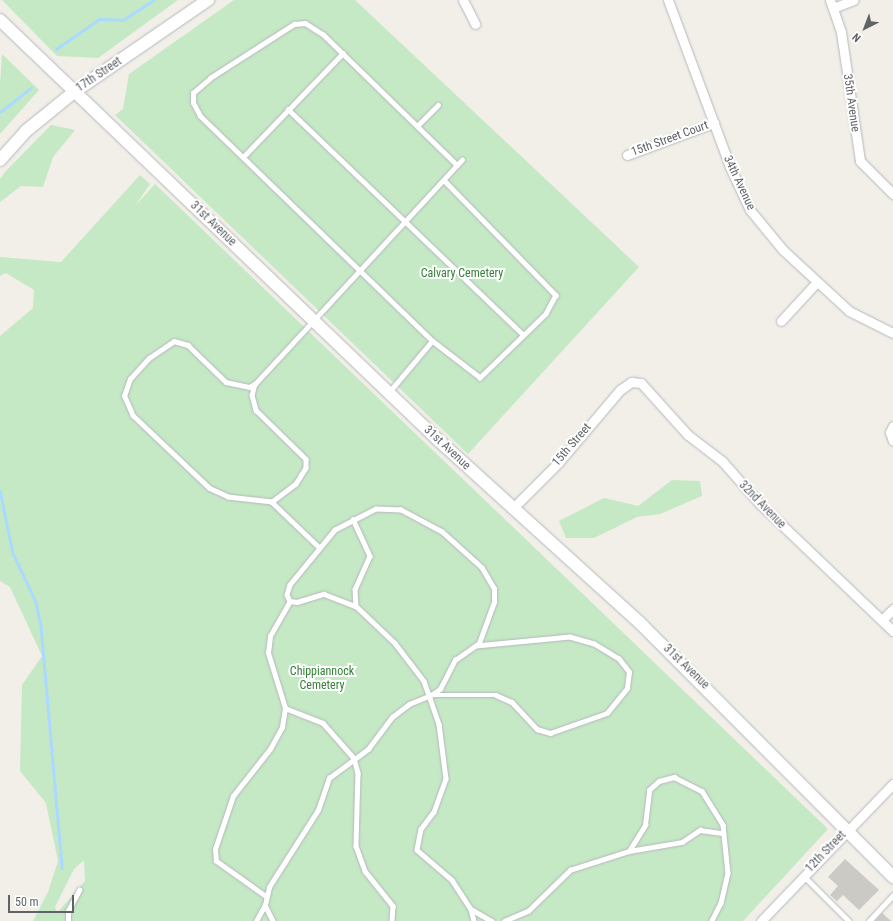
<!DOCTYPE html>
<html>
<head>
<meta charset="utf-8">
<style>
	body { margin:0 }
	#map { position:relative; width:893px; height:921px; overflow:hidden; background:#f1efe8; font-family:"Roboto Condensed",sans-serif }
	div>[style] { position:absolute }
	[style*='--x'] { left:calc(var(--x)*1px); top:calc(var(--y)*1px); width:calc(var(--w)*1px); rotate:calc(var(--a)*1deg) }
	.green>* { inset:0; background:#c5e8c5 }
	.stream>* { height:2.5px; margin:-1.25px; padding:0 1.25px; transform-origin:1.25px; border-radius:1.25px; background:#aadaff }
	.building>* { inset:0; background:#cccac5 }
	.roads { filter:drop-shadow(0 0 1px #b5b8bc) drop-shadow(0 0 1px #b5b8bc) }
	.lane>* { height:4.5px; margin:-2.25px; padding:0 2.25px; transform-origin:2.25px; border-radius:2.25px; background:#fff }
	.street>* { height:9px; margin:-4.5px; padding:0 4.5px; transform-origin:4.5px; border-radius:4.5px; background:#fff }
	.secondary>* { height:12px; margin:-6px; padding:0 6px; transform-origin:6px; border-radius:6px; background:#fff }
	span { translate:-50% -50%; white-space:nowrap; text-align:center; line-height:1.15; -webkit-text-stroke:4px #fff; paint-order:stroke }
	.street-label { font-size:12px; color:#5f6368 }
	.park-label { font-size:12px; color:#348238 }
	.north { position:absolute; left:845px; top:8px; width:40px; height:40px; -webkit-text-stroke:3px #fff; paint-order:stroke; rotate:222deg; font-size:11px; font-weight:700; line-height:16px; text-align:center; color:#5f6368 }
	.north::after { content:''; display:block; margin:auto; width:14px; height:18px; background:#5f6368; clip-path:polygon(50% 0,100% 100%,50% 72%,0 100%) }
	.scale { position:absolute; left:8px; top:895px; width:66px; height:18px; box-sizing:border-box; border:2px solid #5f6368; border-top:0; padding-left:5px; font-size:12px; line-height:14px; white-space:nowrap; color:#5f6368; -webkit-text-stroke:3px #fff; paint-order:stroke }
</style>
</head>
<body>
<div id="map">
	<div class="green">
		<i style="clip-path:polygon(2px 0,178px 0,98px 58px,57px 56px)"></i>
		<i style="clip-path:polygon(234px 0,355px 0,639px 267px,468px 454px,115px 115px,123px 109px,129px 74px)"></i>
		<i style="clip-path:polygon(2px 54px,39px 90px,0 134px,0 85px)"></i>
		<i style="clip-path:polygon(51px 125px,75px 130px,53px 157px,43px 187px,21px 186px,0 202px,0 179px,5px 172px)"></i>
		<i style="clip-path:polygon(evenodd,140px 175px,150px 184px,135px 206px,155px 184px,828px 829px,743px 921px,33px 921px,48px 892px,58px 861px,46px 803px,20px 771px,22px 685px,42px 656px,10px 587px,0 581px,0 336px,33px 308px,34px 290px,6px 273px,0 276px,0 257px,61px 262px,140px 175px,84px 860px,85px 881px,57px 913px,55px 907px,74px 869px,84px 860px)"></i>
		<i style="clip-path:polygon(672px 480px,700px 481px,702px 496px,660px 514px,637px 517px,594px 538px,566px 538px,559px 521px,604px 498px,638px 506px)"></i>
	</div>
	<div class="stream">
		<i style="--x:56;--y:49;--w:52;--a:-34.9"></i>
		<i style="--x:99;--y:19;--w:24;--a:2"></i>
		<i style="--x:123;--y:20;--w:37;--a:-33"></i>
		<i style="--x:0;--y:112;--w:39;--a:-38"></i>
		<i style="--x:0;--y:491;--w:63;--a:78.2"></i>
		<i style="--x:13;--y:553;--w:54;--a:64.9"></i>
		<i style="--x:36;--y:602;--w:25;--a:78"></i>
		<i style="--x:41;--y:626;--w:243;--a:85"></i>
	</div>
	<div class="building">
		<i style="clip-path:polygon(845px 859px,879px 890px,859px 910px,843px 895px,837px 901px,830px 895px,838px 886px,828px 877px)"></i>
		<i style="clip-path:polygon(882px 913px,891px 921px,875px 921px)"></i>
	</div>
	<div class="roads">
		<div class="lane">
			<i style="--x:288;--y:109;--w:325;--a:43.8"></i>
			<i style="--x:418;--y:125;--w:28;--a:-45"></i>
			<i style="--x:243;--y:157;--w:144;--a:-46.1"></i>
			<i style="--x:444;--y:180;--w:161;--a:45.8"></i>
			<i style="--x:556;--y:295;--w:21;--a:118"></i>
			<i style="--x:546;--y:314;--w:92;--a:135.9"></i>
			<i style="--x:480;--y:378;--w:61;--a:-142.4"></i>
			<i style="--x:432;--y:341;--w:323;--a:-135.9"></i>
			<i style="--x:200;--y:116;--w:15;--a:-118"></i>
			<i style="--x:193;--y:103;--w:10;--a:-90"></i>
			<i style="--x:193;--y:93;--w:23;--a:-41"></i>
			<i style="--x:210;--y:78;--w:100;--a:-32.7"></i>
			<i style="--x:294;--y:24;--w:11;--a:-5"></i>
			<i style="--x:305;--y:23;--w:22;--a:32"></i>
			<i style="--x:324;--y:35;--w:186;--a:44.3"></i>
			<i style="--x:255;--y:384;--w:11;--a:105"></i>
			<i style="--x:252;--y:395;--w:16;--a:75"></i>
			<i style="--x:256;--y:410;--w:70;--a:44.4"></i>
			<i style="--x:306;--y:459;--w:9;--a:90"></i>
			<i style="--x:306;--y:468;--w:19;--a:122"></i>
			<i style="--x:296;--y:484;--w:30;--a:143"></i>
			<i style="--x:272;--y:502;--w:44;--a:-173.5"></i>
			<i style="--x:228;--y:497;--w:21;--a:-155"></i>
			<i style="--x:209;--y:488;--w:105;--a:-136.5"></i>
			<i style="--x:133;--y:416;--w:22;--a:-114"></i>
			<i style="--x:124;--y:396;--w:18;--a:-71"></i>
			<i style="--x:130;--y:379;--w:28;--a:-48"></i>
			<i style="--x:149;--y:358;--w:30;--a:-34"></i>
			<i style="--x:174;--y:341;--w:15;--a:16"></i>
			<i style="--x:188;--y:345;--w:53;--a:44.2"></i>
			<i style="--x:226;--y:382;--w:24;--a:12"></i>
			<i style="--x:249;--y:387;--w:7;--a:-27"></i>
			<i style="--x:255;--y:384;--w:305;--a:-47.3"></i>
			<i style="--x:390;--y:391;--w:65;--a:-50"></i>
			<i style="--x:272;--y:502;--w:65;--a:43.8"></i>
			<i style="--x:353;--y:519;--w:41;--a:65.3"></i>
			<i style="--x:370;--y:556;--w:36;--a:114"></i>
			<i style="--x:355;--y:589;--w:17;--a:87"></i>
			<i style="--x:431;--y:695;--w:11;--a:-34"></i>
			<i style="--x:440;--y:689;--w:33;--a:-63"></i>
			<i style="--x:455;--y:660;--w:29;--a:-35"></i>
			<i style="--x:479;--y:643;--w:44;--a:-69.9"></i>
			<i style="--x:494;--y:602;--w:13;--a:-90"></i>
			<i style="--x:494;--y:589;--w:24;--a:-120"></i>
			<i style="--x:482;--y:568;--w:54;--a:-138"></i>
			<i style="--x:442;--y:532;--w:47;--a:-151.8"></i>
			<i style="--x:401;--y:510;--w:25;--a:-178"></i>
			<i style="--x:376;--y:509;--w:46;--a:152.9"></i>
			<i style="--x:335;--y:530;--w:71;--a:129.3"></i>
			<i style="--x:290;--y:585;--w:10;--a:107"></i>
			<i style="--x:287;--y:595;--w:7;--a:63"></i>
			<i style="--x:290;--y:601;--w:7;--a:8"></i>
			<i style="--x:297;--y:602;--w:28;--a:-17"></i>
			<i style="--x:324;--y:594;--w:34;--a:21"></i>
			<i style="--x:356;--y:606;--w:54;--a:43.5"></i>
			<i style="--x:395;--y:643;--w:48;--a:52.7"></i>
			<i style="--x:424;--y:681;--w:46;--a:70.8"></i>
			<i style="--x:439;--y:724;--w:55;--a:82.7"></i>
			<i style="--x:446;--y:779;--w:35;--a:110"></i>
			<i style="--x:434;--y:812;--w:21;--a:127"></i>
			<i style="--x:421;--y:829;--w:21;--a:101"></i>
			<i style="--x:417;--y:850;--w:46;--a:40.6"></i>
			<i style="--x:452;--y:880;--w:35;--a:57"></i>
			<i style="--x:471;--y:909;--w:12;--a:76"></i>
			<i style="--x:285;--y:708;--w:41;--a:21.5"></i>
			<i style="--x:323;--y:723;--w:47;--a:48.5"></i>
			<i style="--x:354;--y:758;--w:16;--a:75"></i>
			<i style="--x:358;--y:773;--w:73;--a:91.6"></i>
			<i style="--x:356;--y:846;--w:27;--a:70"></i>
			<i style="--x:365;--y:871;--w:45;--a:51.3"></i>
			<i style="--x:393;--y:906;--w:15;--a:94"></i>
			<i style="--x:629;--y:851;--w:54;--a:-9.6"></i>
			<i style="--x:682;--y:842;--w:22;--a:-34"></i>
			<i style="--x:700;--y:830;--w:22;--a:8"></i>
			<i style="--x:803;--y:875;--w:65;--a:45"></i>
			<i style="--x:265;--y:896;--w:60;--a:-144.5"></i>
			<i style="--x:216;--y:861;--w:12;--a:-95"></i>
			<i style="--x:215;--y:849;--w:56;--a:-71.2"></i>
			<i style="--x:233;--y:796;--w:60;--a:-51.8"></i>
			<i style="--x:270;--y:749;--w:25;--a:-61"></i>
			<i style="--x:282;--y:727;--w:19;--a:-81"></i>
			<i style="--x:285;--y:708;--w:58;--a:-107.2"></i>
			<i style="--x:268;--y:653;--w:17;--a:-83"></i>
			<i style="--x:270;--y:636;--w:40;--a:-60.3"></i>
			<i style="--x:265;--y:905;--w:18;--a:63"></i>
			<i style="--x:471;--y:909;--w:24;--a:30"></i>
			<i style="--x:68;--y:921;--w:10;--a:-90"></i>
			<i style="--x:68;--y:911;--w:24;--a:-62"></i>
			<i style="--x:256;--y:921;--w:18;--a:-61"></i>
			<i style="--x:265;--y:905;--w:18;--a:-77"></i>
			<i style="--x:269;--y:887;--w:91;--a:-57.5"></i>
			<i style="--x:318;--y:810;--w:34;--a:-71"></i>
			<i style="--x:329;--y:778;--w:49;--a:-36.6"></i>
			<i style="--x:368;--y:749;--w:40;--a:-53"></i>
			<i style="--x:392;--y:717;--w:21;--a:-37"></i>
			<i style="--x:409;--y:704;--w:24;--a:-22"></i>
			<i style="--x:431;--y:695;--w:65;--a:0"></i>
			<i style="--x:496;--y:695;--w:17;--a:24"></i>
			<i style="--x:512;--y:702;--w:37;--a:47"></i>
			<i style="--x:537;--y:729;--w:14;--a:17"></i>
			<i style="--x:550;--y:733;--w:60;--a:-19.3"></i>
			<i style="--x:607;--y:713;--w:32;--a:-51"></i>
			<i style="--x:627;--y:688;--w:16;--a:-83"></i>
			<i style="--x:629;--y:672;--w:16;--a:-128"></i>
			<i style="--x:619;--y:659;--w:29;--a:-149"></i>
			<i style="--x:594;--y:644;--w:25;--a:-164"></i>
			<i style="--x:570;--y:637;--w:94;--a:174.5"></i>
			<i style="--x:504;--y:921;--w:26;--a:-23"></i>
			<i style="--x:528;--y:911;--w:59;--a:-44.3"></i>
			<i style="--x:570;--y:870;--w:62;--a:-17.9"></i>
			<i style="--x:629;--y:851;--w:31;--a:-58"></i>
			<i style="--x:645;--y:825;--w:35;--a:-83"></i>
			<i style="--x:649;--y:790;--w:13;--a:-42"></i>
			<i style="--x:659;--y:781;--w:16;--a:-15"></i>
			<i style="--x:674;--y:777;--w:31;--a:27"></i>
			<i style="--x:702;--y:791;--w:40;--a:58"></i>
			<i style="--x:723;--y:825;--w:48;--a:84.1"></i>
			<i style="--x:728;--y:873;--w:31;--a:103"></i>
			<i style="--x:721;--y:903;--w:20;--a:117"></i>
			<i style="--x:869;--y:921;--w:35;--a:-47"></i>
		</div>
		<div class="street">
			<i style="--x:463;--y:0;--w:27;--a:63"></i>
			<i style="--x:668;--y:0;--w:178;--a:69.6"></i>
			<i style="--x:730;--y:167;--w:47;--a:65.1"></i>
			<i style="--x:750;--y:210;--w:52;--a:50.5"></i>
			<i style="--x:783;--y:250;--w:90;--a:42.7"></i>
			<i style="--x:849;--y:311;--w:49;--a:26.6"></i>
			<i style="--x:830;--y:0;--w:34;--a:71"></i>
			<i style="--x:841;--y:32;--w:130;--a:81.6"></i>
			<i style="--x:860;--y:161;--w:47;--a:45"></i>
			<i style="--x:833;--y:8;--w:22;--a:-21"></i>
			<i style="--x:627;--y:155;--w:93;--a:-20.2"></i>
			<i style="--x:781;--y:321;--w:53;--a:-47.3"></i>
			<i style="--x:893;--y:426;--w:7;--a:117"></i>
			<i style="--x:890;--y:432;--w:9;--a:72"></i>
			<i style="--x:513;--y:508;--w:64;--a:-45"></i>
			<i style="--x:558;--y:463;--w:96;--a:-49.7"></i>
			<i style="--x:620;--y:390;--w:14;--a:-36"></i>
			<i style="--x:631;--y:382;--w:10;--a:6"></i>
			<i style="--x:641;--y:383;--w:70;--a:47.9"></i>
			<i style="--x:688;--y:435;--w:43;--a:37.4"></i>
			<i style="--x:722;--y:461;--w:57;--a:48.5"></i>
			<i style="--x:760;--y:504;--w:184;--a:43.7"></i>
			<i style="--x:882;--y:620;--w:16;--a:-45"></i>
			<i style="--x:761;--y:921;--w:190;--a:-46.1"></i>
		</div>
		<div class="secondary">
			<i style="--x:0;--y:20;--w:604;--a:43.79"></i>
			<i style="--x:436;--y:438;--w:275;--a:42.2"></i>
			<i style="--x:640;--y:623;--w:359;--a:45.1"></i>
			<i style="--x:0;--y:160;--w:39;--a:-48"></i>
			<i style="--x:26;--y:131;--w:62;--a:-39.1"></i>
			<i style="--x:74;--y:92;--w:163;--a:-34.5"></i>
		</div>
	</div>
	<div class="street-label">
		<span style="left:99px;top:75px;rotate:-34deg">17th Street</span>
		<span style="left:851px;top:103px;rotate:82deg">35th Avenue</span>
		<span style="left:670px;top:139px;rotate:-20deg">15th Street Court</span>
		<span style="left:739px;top:183px;rotate:65deg">34th Avenue</span>
		<span style="left:213px;top:224px;rotate:44deg">31st Avenue</span>
		<span style="left:572px;top:445px;rotate:-49deg">15th Street</span>
		<span style="left:447px;top:448px;rotate:43deg">31st Avenue</span>
		<span style="left:762px;top:505px;rotate:46deg">32nd Avenue</span>
		<span style="left:686px;top:667px;rotate:44deg">31st Avenue</span>
		<span style="left:826px;top:852px;rotate:-46deg">12th Street</span>
	</div>
	<div class="park-label">
		<span style="left:462px;top:274px">Calvary Cemetery</span>
		<span style="left:322px;top:679px">Chippiannock<br>Cemetery</span>
	</div>
	<div class="north">N</div>
	<div class="scale">50 m</div>
</div>
</body>
</html>
